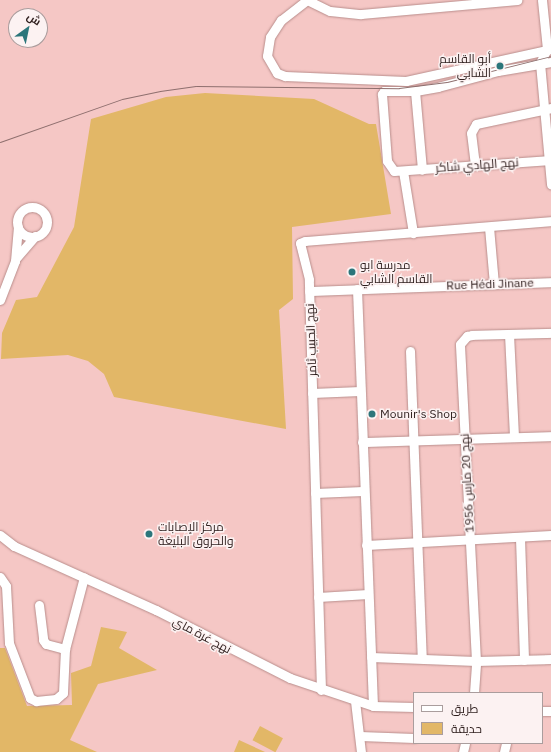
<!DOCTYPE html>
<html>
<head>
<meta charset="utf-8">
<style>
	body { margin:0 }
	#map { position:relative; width:551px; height:752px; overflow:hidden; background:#f5c7c5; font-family:"IBM Plex Sans",Cairo,sans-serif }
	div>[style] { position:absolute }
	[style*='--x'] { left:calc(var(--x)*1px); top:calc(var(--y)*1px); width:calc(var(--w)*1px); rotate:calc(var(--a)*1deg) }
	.green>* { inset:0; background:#e2b767; transform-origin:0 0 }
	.roads { filter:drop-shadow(0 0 1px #b98e8c) drop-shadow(0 0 1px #b98e8c) }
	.minor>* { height:9px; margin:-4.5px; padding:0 4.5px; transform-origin:4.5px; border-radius:4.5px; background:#fff }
	.minor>.ring { margin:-4.5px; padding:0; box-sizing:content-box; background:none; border:9px solid #fff; border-radius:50% }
	.tram>* { height:1px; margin:-0.5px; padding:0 0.5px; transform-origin:0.5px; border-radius:0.5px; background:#8e6f6e }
	.dots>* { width:11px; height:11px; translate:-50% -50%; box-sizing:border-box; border:2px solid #fcf2f2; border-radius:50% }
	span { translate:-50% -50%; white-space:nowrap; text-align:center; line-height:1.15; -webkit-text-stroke:3px #fcf2f2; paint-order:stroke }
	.poi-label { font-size:12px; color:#2e1e1d }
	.right { translate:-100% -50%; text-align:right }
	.left { translate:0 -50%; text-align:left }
	.street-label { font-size:12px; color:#2e1e1d }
	.legend { position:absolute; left:413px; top:692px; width:130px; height:52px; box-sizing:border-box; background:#fcf2f2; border:1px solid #aa9d9d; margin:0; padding:5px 7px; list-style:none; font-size:12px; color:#2e1e1d }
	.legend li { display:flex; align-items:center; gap:8px; height:20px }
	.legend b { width:20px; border:1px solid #aa9d9d }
	.north { position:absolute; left:8px; top:8px; width:40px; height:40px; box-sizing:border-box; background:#fcf2f2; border:1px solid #aa9d9d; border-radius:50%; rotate:33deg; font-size:11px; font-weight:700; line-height:16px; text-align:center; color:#2e1e1d }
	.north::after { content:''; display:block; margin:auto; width:14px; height:18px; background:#2c767b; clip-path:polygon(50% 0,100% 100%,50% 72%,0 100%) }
</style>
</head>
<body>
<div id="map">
	<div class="green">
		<i style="clip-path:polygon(205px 93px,314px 99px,369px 124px,376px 124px,391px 214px,292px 227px,293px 299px,279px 310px,286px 429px,114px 397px,104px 374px,88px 361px,68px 355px,1px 359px,2px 333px,16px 300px,37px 297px,74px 227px,91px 119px,166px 97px)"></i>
		<i style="clip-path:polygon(101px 627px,127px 632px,119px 648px,157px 670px,98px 684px,70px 740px,97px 752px,0 752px,0 648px,5px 648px,27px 706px,72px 705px,71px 673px,91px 666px)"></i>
		<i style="left:260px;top:726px;width:26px;height:16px;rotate:28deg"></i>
		<i style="clip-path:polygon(239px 740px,265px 752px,234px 752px)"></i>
	</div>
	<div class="roads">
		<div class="minor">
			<i style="--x:307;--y:0;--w:33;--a:142"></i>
			<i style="--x:281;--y:20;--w:20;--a:123"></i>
			<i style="--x:270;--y:37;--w:19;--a:99"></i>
			<i style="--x:267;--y:56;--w:20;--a:60"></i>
			<i style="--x:277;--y:73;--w:9;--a:21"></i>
			<i style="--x:285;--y:76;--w:121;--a:2.4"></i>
			<i style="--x:406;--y:81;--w:148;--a:-12.4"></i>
			<i style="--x:307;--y:0;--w:25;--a:26"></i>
			<i style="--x:330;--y:11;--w:31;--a:6"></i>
			<i style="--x:361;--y:14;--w:157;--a:-5.1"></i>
			<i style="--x:542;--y:0;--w:49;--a:84.2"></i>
			<i style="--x:547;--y:49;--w:16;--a:117"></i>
			<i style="--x:540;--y:63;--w:122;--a:84.8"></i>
			<i style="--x:551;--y:62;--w:54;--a:170.4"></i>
			<i style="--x:498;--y:71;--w:62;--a:165.1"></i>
			<i style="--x:438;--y:87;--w:23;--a:170"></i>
			<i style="--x:415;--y:91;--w:31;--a:180"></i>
			<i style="--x:384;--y:91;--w:4;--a:124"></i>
			<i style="--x:382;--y:94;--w:67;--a:85.7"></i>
			<i style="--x:387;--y:161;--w:12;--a:55"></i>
			<i style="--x:394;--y:171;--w:157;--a:-4"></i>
			<i style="--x:415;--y:91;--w:79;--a:84.9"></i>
			<i style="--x:475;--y:165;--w:32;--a:-97"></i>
			<i style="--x:471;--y:133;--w:10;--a:-61"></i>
			<i style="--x:476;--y:124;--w:77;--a:-12"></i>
			<i style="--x:403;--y:171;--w:63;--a:80.8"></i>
			<i class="ring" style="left:17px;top:207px;width:21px;height:21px"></i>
			<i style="--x:489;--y:227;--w:57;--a:85"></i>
			<i style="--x:16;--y:258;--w:29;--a:-49"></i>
			<i style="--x:357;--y:289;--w:417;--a:87.8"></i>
			<i style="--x:309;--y:291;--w:242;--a:-2.1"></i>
			<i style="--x:0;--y:300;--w:42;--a:-69"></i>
			<i style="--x:15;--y:261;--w:34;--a:-85"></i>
			<i style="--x:509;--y:334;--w:103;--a:87.2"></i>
			<i style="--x:410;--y:351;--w:307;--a:87.8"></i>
			<i style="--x:312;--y:393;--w:48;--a:-2.4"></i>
			<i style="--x:362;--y:442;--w:189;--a:-1.8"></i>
			<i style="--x:315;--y:493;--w:48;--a:-2.4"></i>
			<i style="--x:0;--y:535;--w:18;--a:38"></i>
			<i style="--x:14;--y:546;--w:156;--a:24.3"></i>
			<i style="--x:156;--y:610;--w:150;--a:26.9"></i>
			<i style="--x:290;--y:678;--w:88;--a:18.6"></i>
			<i style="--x:373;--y:706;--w:41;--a:1.4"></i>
			<i style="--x:520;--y:538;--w:122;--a:88.1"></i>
			<i style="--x:366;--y:545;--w:185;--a:-3.1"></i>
			<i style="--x:0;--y:577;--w:11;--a:56"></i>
			<i style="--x:6;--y:586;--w:57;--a:87"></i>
			<i style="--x:9;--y:643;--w:59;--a:69.1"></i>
			<i style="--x:30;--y:698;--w:7;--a:27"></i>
			<i style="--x:36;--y:701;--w:20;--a:-6"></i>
			<i style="--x:56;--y:699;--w:9;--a:-41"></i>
			<i style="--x:63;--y:693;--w:44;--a:-87.4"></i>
			<i style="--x:65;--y:649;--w:74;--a:-75.2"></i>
			<i style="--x:318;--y:597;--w:50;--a:-3.4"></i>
			<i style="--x:39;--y:605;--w:35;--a:83"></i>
			<i style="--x:43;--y:640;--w:5;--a:53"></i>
			<i style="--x:46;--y:644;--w:20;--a:15"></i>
			<i style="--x:371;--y:657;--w:105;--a:2.2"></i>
			<i style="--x:476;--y:661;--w:75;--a:-1.5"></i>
			<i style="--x:321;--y:690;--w:411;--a:-91.7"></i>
			<i style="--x:309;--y:279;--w:37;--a:-104"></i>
			<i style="--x:300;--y:243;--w:5;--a:-22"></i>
			<i style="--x:305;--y:241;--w:247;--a:-4.6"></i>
			<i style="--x:474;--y:693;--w:32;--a:-86"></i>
			<i style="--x:476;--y:661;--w:317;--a:-92.9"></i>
			<i style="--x:460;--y:344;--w:11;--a:-49"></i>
			<i style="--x:467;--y:336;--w:5;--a:-11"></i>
			<i style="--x:472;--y:335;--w:79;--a:-1.5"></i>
			<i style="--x:355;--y:701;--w:51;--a:83.3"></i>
			<i style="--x:542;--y:711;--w:9;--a:0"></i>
			<i style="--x:360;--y:736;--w:54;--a:2.1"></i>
			<i style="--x:463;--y:752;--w:9;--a:-77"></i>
			<i style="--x:504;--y:752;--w:9;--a:-77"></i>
		</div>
	</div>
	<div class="tram">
		<i style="--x:0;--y:142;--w:129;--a:-19.4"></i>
		<i style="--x:122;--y:99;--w:39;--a:-12"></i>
		<i style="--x:160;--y:91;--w:36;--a:-8"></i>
		<i style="--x:196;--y:86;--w:203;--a:0.6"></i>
		<i style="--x:399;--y:88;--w:48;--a:-7.1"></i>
		<i style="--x:447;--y:82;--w:107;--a:-14"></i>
	</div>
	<div class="dots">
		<i style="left:500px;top:66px;background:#2c767b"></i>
		<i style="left:352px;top:272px;background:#2c767b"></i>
		<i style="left:372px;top:414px;background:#2c767b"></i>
		<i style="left:149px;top:534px;background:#2c767b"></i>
	</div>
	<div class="poi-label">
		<span class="right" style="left:491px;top:66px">أبو القاسم<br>الشابي</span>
		<span class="left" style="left:360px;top:272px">مدرسة ابو<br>القاسم الشابي</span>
		<span class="left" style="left:380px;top:414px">Mounir's Shop</span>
		<span class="left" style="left:158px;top:534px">مركز الإصابات<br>والحروق البليغة</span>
	</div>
	<div class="street-label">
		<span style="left:477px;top:165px;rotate:-4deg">نهج الهادي شاكر</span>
		<span style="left:490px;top:284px;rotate:-2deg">Rue Hédi Jinane</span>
		<span style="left:311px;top:340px;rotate:-92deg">نهج الحبيب ثامر</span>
		<span style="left:467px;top:483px;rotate:-93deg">نهج 20 مارس 1956</span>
		<span style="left:202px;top:635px;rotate:28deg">نهج غرة ماي</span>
	</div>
	<ul class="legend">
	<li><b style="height:5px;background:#fff"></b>طريق</li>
	<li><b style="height:11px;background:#e2b767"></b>حديقة</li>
	</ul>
	<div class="north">ش</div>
</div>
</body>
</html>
